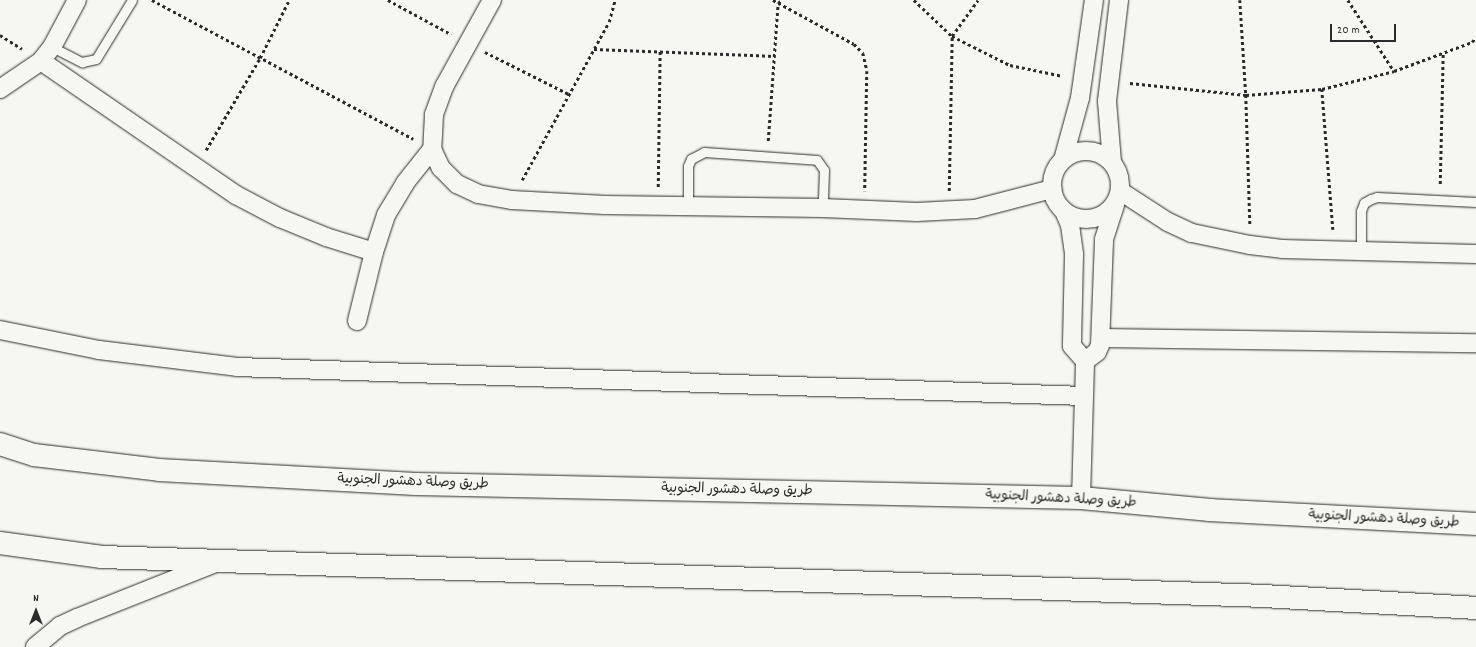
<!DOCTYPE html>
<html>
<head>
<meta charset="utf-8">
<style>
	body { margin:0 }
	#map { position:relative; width:1476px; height:647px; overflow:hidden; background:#f6f6f2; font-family:Dekko,"Playpen Sans Arabic",sans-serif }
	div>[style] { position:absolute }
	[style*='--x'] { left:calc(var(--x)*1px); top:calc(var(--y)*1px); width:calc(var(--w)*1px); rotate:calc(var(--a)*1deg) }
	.path>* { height:2.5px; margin-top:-1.25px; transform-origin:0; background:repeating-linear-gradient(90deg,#2b2b2b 0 3px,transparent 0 6px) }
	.roads { filter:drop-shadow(0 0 1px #2b2b2b) drop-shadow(0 0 1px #2b2b2b) }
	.lane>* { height:9px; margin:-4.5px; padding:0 4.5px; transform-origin:4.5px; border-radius:4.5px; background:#f6f6f2 }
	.street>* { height:18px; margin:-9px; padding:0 9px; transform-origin:9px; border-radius:9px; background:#f6f6f2 }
	.street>.ring { margin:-9px; padding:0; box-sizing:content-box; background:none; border:18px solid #f6f6f2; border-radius:50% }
	.highway>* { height:22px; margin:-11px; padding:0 11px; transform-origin:11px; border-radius:11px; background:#f6f6f2 }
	span { translate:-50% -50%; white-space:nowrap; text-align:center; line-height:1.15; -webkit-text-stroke:3px #f6f6f2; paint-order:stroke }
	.street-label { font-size:14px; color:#2b2b2b }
	.north { position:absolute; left:16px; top:591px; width:40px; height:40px; -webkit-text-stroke:3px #f6f6f2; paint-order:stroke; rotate:0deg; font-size:11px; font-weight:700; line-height:16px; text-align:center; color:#2b2b2b }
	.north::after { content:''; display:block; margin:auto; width:14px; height:18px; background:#2b2b2b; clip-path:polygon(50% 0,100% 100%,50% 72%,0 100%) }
	.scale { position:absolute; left:1330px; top:24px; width:66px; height:18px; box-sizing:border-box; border:2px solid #2b2b2b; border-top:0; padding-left:5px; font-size:12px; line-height:14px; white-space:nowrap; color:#2b2b2b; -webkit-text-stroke:3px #f6f6f2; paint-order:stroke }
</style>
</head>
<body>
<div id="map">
	<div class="path">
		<i style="--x:152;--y:0;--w:296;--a:28"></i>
		<i style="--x:388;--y:0;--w:72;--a:28.4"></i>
		<i style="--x:773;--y:0;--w:92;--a:28.5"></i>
		<i style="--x:854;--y:44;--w:13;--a:45"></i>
		<i style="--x:863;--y:53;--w:18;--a:77"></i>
		<i style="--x:867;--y:71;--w:120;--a:91"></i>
		<i style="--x:914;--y:0;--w:52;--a:43.5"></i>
		<i style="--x:952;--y:36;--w:65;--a:26.6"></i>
		<i style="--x:1010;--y:65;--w:54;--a:11.7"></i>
		<i style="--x:1240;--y:0;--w:95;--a:86.4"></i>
		<i style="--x:1246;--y:95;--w:130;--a:88.2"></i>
		<i style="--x:1348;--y:0;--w:85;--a:57.1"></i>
		<i style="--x:0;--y:35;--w:26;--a:32"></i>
		<i style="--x:594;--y:49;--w:180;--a:2.2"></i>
		<i style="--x:485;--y:52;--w:94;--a:26.6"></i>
		<i style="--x:1130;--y:83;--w:117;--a:5.9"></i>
		<i style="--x:1246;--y:95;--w:76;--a:-4.5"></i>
		<i style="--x:1322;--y:89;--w:74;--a:-14"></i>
		<i style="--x:1394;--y:71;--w:83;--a:-20.4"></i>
		<i style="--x:1472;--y:42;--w:6;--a:-51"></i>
		<i style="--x:1322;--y:89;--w:141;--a:85.5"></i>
		<i style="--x:768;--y:141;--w:138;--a:-85.9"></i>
		<i style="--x:778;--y:3;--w:5;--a:-37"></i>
		<i style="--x:206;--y:150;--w:107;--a:-59.6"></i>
		<i style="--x:260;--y:58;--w:65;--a:-63.4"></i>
		<i style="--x:522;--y:180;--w:180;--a:-61.2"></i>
		<i style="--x:609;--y:22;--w:23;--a:-75"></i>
		<i style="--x:1440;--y:184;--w:131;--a:-88.7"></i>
		<i style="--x:658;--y:187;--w:136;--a:-89.2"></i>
		<i style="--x:949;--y:191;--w:155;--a:-88.9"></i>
		<i style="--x:952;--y:36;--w:44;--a:-54.2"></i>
	</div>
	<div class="roads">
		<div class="lane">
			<i style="--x:52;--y:47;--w:34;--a:27"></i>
			<i style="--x:82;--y:62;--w:14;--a:-12"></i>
			<i style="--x:96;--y:59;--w:69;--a:-58.6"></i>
			<i style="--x:688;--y:205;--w:39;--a:-90"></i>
			<i style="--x:688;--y:166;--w:8;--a:-67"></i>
			<i style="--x:691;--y:159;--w:15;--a:-28"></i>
			<i style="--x:704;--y:152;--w:113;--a:4"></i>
			<i style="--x:817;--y:160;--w:12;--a:55"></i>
			<i style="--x:824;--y:170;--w:38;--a:92"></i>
			<i style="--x:1361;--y:251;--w:40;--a:-90"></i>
			<i style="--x:1361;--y:211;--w:9;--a:-69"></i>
			<i style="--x:1364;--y:203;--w:8;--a:-30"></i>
			<i style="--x:1371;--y:199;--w:6;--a:-18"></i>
			<i style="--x:1377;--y:197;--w:99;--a:2.9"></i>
		</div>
		<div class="street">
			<i style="--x:492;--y:0;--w:99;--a:118.9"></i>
			<i style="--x:444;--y:87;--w:30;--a:110"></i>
			<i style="--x:434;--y:115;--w:34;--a:93"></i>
			<i style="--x:432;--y:149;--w:21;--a:65"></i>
			<i style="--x:441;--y:168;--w:23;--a:45"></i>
			<i style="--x:457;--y:184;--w:23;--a:25"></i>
			<i style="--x:478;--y:194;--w:35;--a:10"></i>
			<i style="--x:512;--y:200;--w:93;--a:3.1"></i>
			<i style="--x:605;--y:205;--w:218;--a:0.8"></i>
			<i style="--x:823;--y:208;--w:94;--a:2.4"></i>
			<i style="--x:917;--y:212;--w:58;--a:-3"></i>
			<i style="--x:975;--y:209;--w:80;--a:-14.6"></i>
			<i style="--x:41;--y:61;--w:237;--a:34.5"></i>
			<i style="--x:236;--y:195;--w:50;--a:27.6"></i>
			<i style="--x:280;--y:218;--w:50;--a:22.4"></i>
			<i style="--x:326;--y:237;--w:50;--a:17.4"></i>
			<i style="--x:0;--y:89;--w:50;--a:-34.3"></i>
			<i style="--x:41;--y:61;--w:18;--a:-52"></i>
			<i style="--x:52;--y:47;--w:53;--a:-62"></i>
			<i class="ring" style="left:1052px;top:151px;width:50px;height:50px"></i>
			<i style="--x:1063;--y:160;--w:64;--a:-74.7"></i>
			<i style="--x:1080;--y:98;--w:99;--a:-81.9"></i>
			<i style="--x:1112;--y:162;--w:61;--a:-94.7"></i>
			<i style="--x:1107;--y:101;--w:102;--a:-83.2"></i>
			<i style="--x:1120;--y:191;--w:57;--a:32.9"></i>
			<i style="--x:1168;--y:222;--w:26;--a:25"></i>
			<i style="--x:1192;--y:233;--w:59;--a:11.7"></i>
			<i style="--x:1250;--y:245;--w:32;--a:7"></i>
			<i style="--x:1282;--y:249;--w:194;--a:1.5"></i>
			<i style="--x:1064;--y:211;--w:15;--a:67"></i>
			<i style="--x:1070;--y:225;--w:30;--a:82"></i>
			<i style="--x:1074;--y:255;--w:91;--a:91.3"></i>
			<i style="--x:1072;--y:346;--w:20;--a:49"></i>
			<i style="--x:357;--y:321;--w:71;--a:-76.2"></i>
			<i style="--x:374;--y:252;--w:39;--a:-72"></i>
			<i style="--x:386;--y:215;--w:37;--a:-59"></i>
			<i style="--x:405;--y:183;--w:43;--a:-51.5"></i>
			<i style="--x:0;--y:330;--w:101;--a:11.4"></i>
			<i style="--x:99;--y:350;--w:139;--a:7"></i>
			<i style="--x:237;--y:367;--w:847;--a:1.96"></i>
			<i style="--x:1101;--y:338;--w:375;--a:0.8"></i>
			<i style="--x:1085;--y:361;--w:15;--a:-37"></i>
			<i style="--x:1097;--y:352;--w:8;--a:-67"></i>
			<i style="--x:1100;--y:345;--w:106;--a:-87.8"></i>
			<i style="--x:1104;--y:239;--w:36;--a:-72"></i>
			<i style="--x:1081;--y:498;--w:137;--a:-88.3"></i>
			<i style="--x:35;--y:647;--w:33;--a:-40"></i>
			<i style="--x:60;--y:626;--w:19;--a:-25"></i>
			<i style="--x:77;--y:618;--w:152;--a:-21.7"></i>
		</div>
		<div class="highway">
			<i style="--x:0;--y:444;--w:36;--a:18"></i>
			<i style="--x:34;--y:455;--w:126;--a:6.8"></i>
			<i style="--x:159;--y:470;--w:257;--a:3.1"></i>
			<i style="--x:416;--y:484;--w:665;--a:1.21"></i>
			<i style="--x:1081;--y:498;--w:130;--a:5.3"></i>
			<i style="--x:1210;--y:510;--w:266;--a:3"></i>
			<i style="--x:0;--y:543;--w:103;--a:7.8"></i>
			<i style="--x:102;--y:557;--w:1162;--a:1.92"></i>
			<i style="--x:1263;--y:596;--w:213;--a:3.2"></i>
		</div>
	</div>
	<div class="street-label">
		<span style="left:413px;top:482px;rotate:2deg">طريق وصلة دهشور الجنوبية</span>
		<span style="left:737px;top:490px;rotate:1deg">طريق وصلة دهشور الجنوبية</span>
		<span style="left:1061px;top:499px;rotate:3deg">طريق وصلة دهشور الجنوبية</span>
		<span style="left:1384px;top:519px;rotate:3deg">طريق وصلة دهشور الجنوبية</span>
	</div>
	<div class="north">N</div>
	<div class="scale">20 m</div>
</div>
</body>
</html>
